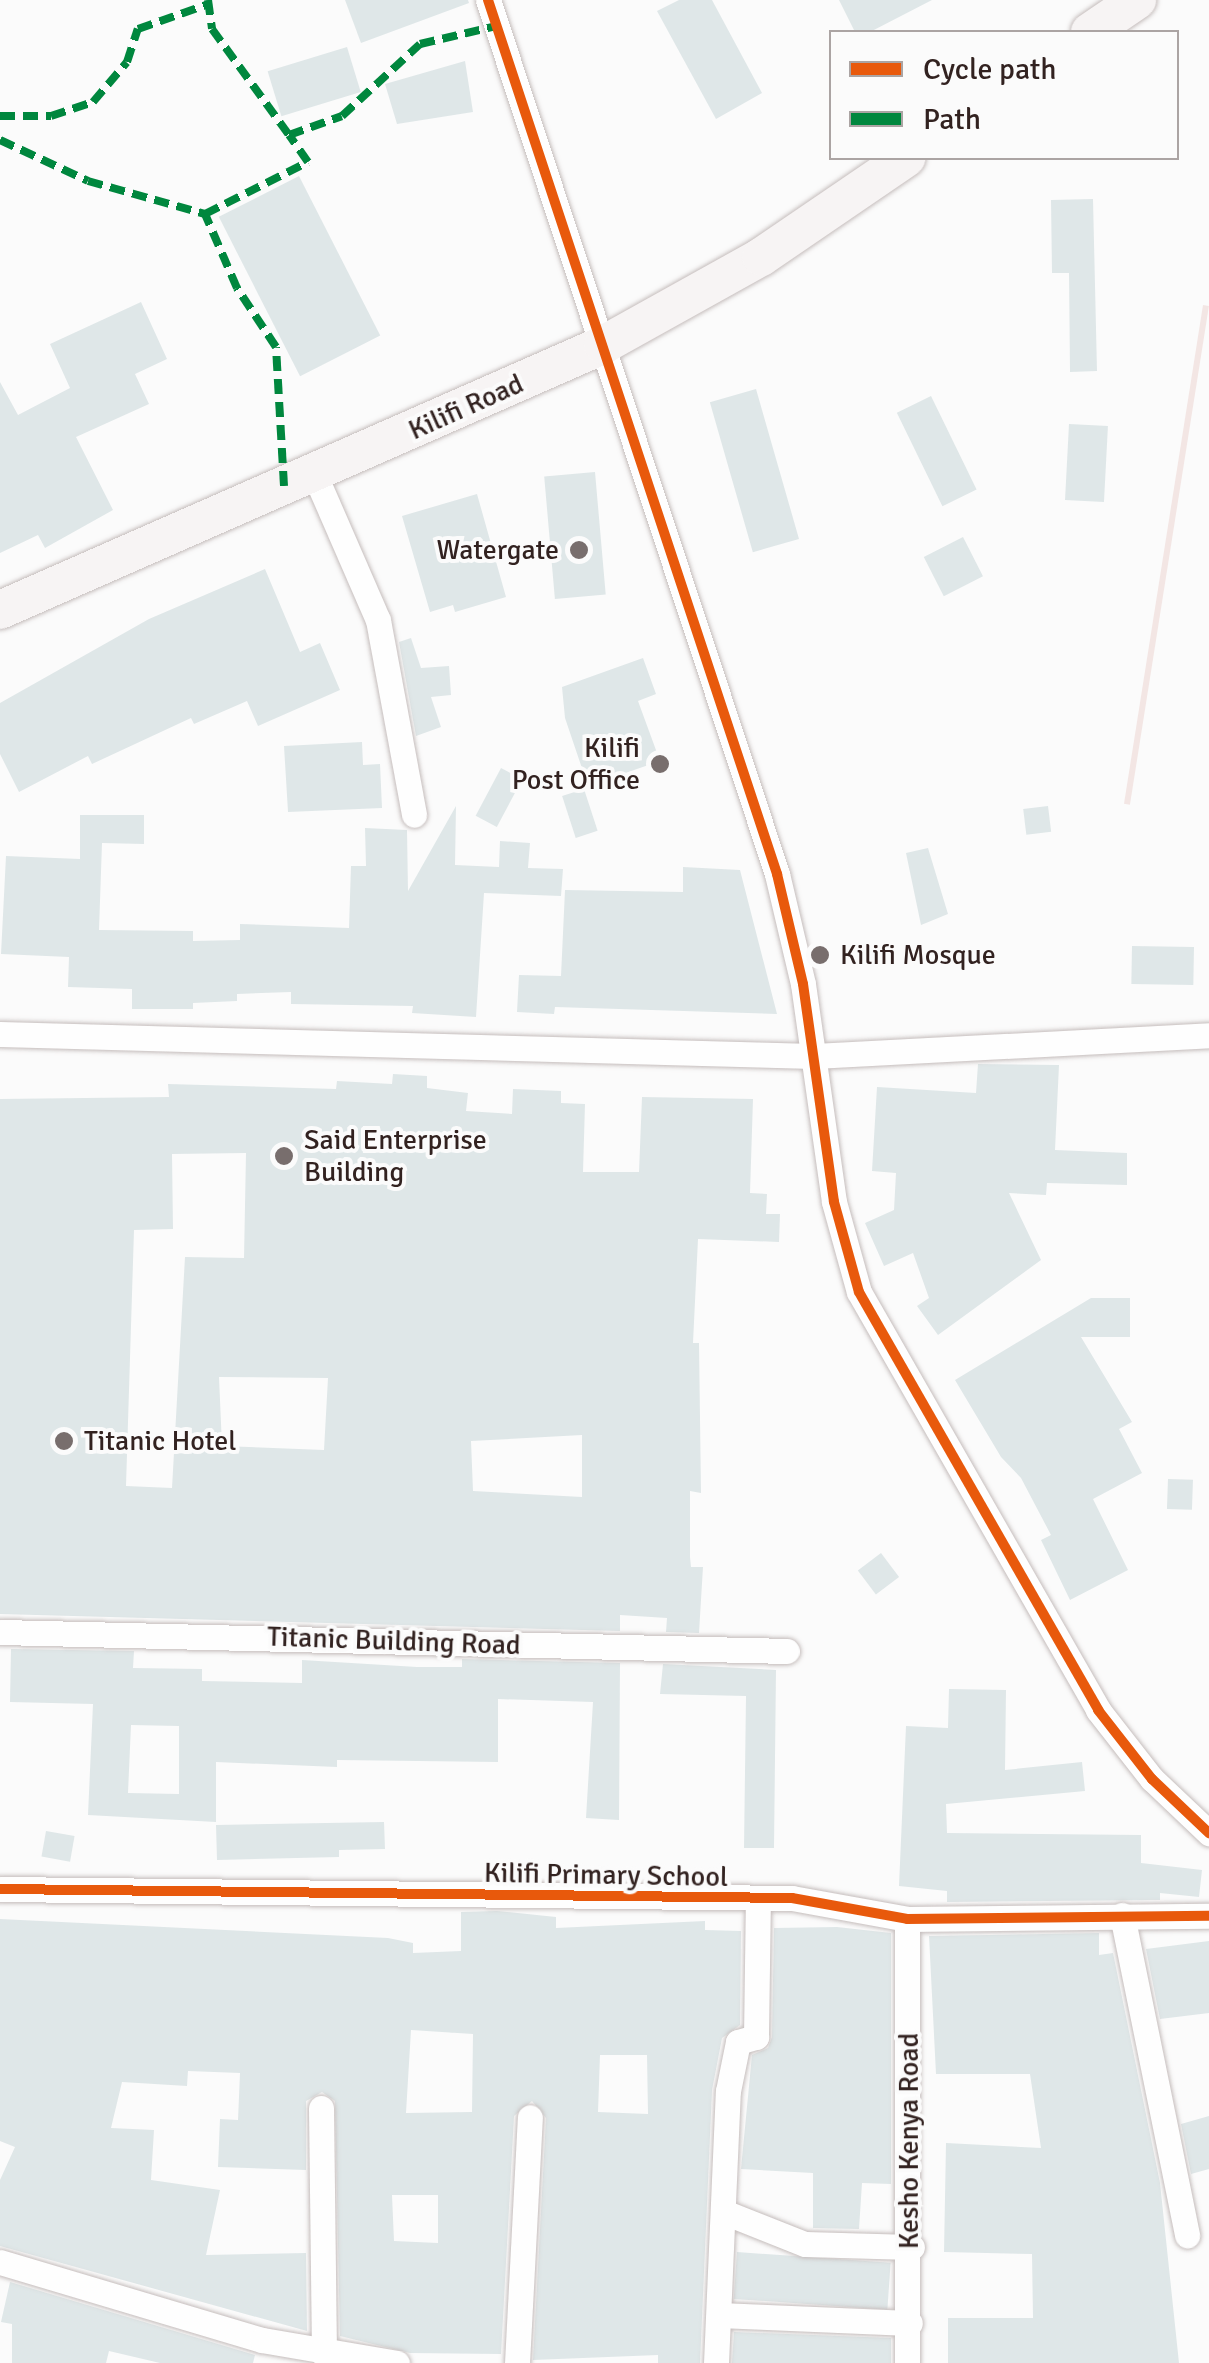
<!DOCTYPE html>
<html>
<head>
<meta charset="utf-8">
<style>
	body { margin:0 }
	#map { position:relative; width:1209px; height:2363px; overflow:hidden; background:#fbfbfb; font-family:Signika,sans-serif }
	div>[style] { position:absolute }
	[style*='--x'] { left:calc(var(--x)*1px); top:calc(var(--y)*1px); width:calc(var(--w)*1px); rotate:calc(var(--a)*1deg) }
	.green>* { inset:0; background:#f3e6e4; transform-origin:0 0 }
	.building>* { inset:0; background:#dfe7e8; transform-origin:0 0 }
	.roads { filter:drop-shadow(0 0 2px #c5bdbc) drop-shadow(0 0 2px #c5bdbc) }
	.street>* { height:25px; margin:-12.5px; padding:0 12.5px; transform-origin:12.5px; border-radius:12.5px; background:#fefefe }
	.secondary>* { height:38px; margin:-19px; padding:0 19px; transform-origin:19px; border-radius:19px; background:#f7f4f4 }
	.quiet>* { height:8px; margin-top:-4px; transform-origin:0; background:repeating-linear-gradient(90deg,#00873e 0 15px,transparent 0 23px) }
	.cycleway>* { height:10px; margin:-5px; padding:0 5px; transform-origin:5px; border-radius:5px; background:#e8590c }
	.dots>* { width:28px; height:28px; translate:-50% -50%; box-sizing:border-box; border:5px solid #fbfbfb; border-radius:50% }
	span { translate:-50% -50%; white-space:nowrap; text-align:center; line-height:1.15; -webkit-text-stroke:8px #fbfbfb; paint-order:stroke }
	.street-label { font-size:28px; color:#322220 }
	.poi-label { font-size:28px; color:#322220 }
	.right { translate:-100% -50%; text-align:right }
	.left { translate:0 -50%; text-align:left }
	.legend { position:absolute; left:829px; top:30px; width:350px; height:130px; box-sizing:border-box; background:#fbfbfb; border:2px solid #aba4a3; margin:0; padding:12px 18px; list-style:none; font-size:30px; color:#322220 }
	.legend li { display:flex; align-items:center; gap:20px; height:50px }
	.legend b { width:50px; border:2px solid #aba4a3 }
</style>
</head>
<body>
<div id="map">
	<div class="green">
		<i style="left:1203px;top:305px;width:6px;height:505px;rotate:9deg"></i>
	</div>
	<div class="building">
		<i style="clip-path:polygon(345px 0,468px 0,469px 3px,361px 43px)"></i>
		<i style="clip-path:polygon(679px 0,712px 0,762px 93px,716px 119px,657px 11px)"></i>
		<i style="clip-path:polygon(839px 0,932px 0,870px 32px,855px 32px)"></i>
		<i style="left:347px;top:47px;width:47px;height:83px;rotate:73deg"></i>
		<i style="clip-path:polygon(465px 61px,473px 112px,397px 124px,385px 84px)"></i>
		<i style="left:299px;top:176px;width:179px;height:90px;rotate:63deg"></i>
		<i style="clip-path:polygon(1093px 199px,1097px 371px,1070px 372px,1069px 273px,1052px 273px,1051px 200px)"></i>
		<i style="clip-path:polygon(141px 302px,167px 359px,135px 374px,149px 404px,76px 437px,113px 510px,45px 548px,38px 535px,0 553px,0 382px,18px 415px,70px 388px,50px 344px)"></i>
		<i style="left:756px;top:389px;width:156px;height:48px;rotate:74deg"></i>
		<i style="left:931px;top:396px;width:104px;height:38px;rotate:64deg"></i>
		<i style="left:1069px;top:424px;width:39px;height:76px;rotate:3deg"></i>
		<i style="left:595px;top:472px;width:123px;height:51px;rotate:85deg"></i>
		<i style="clip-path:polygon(477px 494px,506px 597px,455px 612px,453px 605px,430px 612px,402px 516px)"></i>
		<i style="left:963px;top:537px;width:44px;height:44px;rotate:63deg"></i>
		<i style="clip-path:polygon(265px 569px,300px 652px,320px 643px,340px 690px,258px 726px,247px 701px,194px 724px,191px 718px,92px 764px,88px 756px,19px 792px,0 754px,0 703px,149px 619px)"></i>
		<i style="clip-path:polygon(411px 638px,421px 668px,449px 666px,451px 695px,431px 697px,441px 727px,416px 736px,399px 642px)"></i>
		<i style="clip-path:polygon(643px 658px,656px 694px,638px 701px,660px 761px,588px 786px,565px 718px,562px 687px)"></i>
		<i style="clip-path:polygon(362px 742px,363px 765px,380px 764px,382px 808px,288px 812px,284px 746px)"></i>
		<i style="left:501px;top:768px;width:24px;height:54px;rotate:28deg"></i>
		<i style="left:584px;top:789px;width:44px;height:23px;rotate:72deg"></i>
		<i style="clip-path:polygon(456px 806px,455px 865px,499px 867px,500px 841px,530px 843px,528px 868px,563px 869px,561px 896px,484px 893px,476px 1017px,412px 1013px,413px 1006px,291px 1004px,291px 992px,237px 994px,237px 1001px,193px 1003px,193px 1009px,132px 1009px,132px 989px,68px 987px,69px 957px,1px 954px,6px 856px,80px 859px,80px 815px,144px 815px,144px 844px,102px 843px,99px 930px,193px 931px,193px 941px,240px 940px,240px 924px,349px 928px,351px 866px,366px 866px,365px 828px,407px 830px,408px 891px)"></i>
		<i style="left:1048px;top:806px;width:26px;height:25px;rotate:83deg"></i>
		<i style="clip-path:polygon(928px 848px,948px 914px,921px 925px,906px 853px)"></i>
		<i style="clip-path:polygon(683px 867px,740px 870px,777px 1014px,555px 1007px,554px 1014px,517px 1012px,519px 975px,561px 976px,565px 890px,683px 892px)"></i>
		<i style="left:1132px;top:946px;width:62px;height:38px;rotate:1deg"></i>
		<i style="clip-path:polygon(978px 1064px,1059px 1065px,1055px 1150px,1127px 1153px,1127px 1185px,1047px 1183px,1046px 1195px,1009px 1193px,1041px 1260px,938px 1335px,917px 1306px,929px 1298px,913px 1253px,884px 1266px,865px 1223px,894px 1210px,896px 1173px,872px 1171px,877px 1087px,976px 1093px)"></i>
		<i style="clip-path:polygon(evenodd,393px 1074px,427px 1076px,427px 1088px,468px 1093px,466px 1111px,512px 1114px,513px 1089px,561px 1091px,561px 1103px,585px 1104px,583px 1172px,639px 1172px,642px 1097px,753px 1099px,750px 1193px,767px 1194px,766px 1214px,780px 1214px,779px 1242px,698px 1239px,693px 1343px,699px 1343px,701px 1493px,690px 1491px,690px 1557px,691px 1567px,703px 1567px,699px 1633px,666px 1632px,667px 1618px,620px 1615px,620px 1631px,0 1614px,0 1099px,169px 1097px,168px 1084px,336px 1089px,337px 1081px,392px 1084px,393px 1074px,246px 1153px,244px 1258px,185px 1257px,172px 1488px,126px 1486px,134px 1230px,173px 1229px,172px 1154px,246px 1153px,393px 1074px,219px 1377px,328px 1378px,324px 1450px,222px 1446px,219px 1377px,393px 1074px,582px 1435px,582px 1497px,473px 1491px,471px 1441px,582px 1435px)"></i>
		<i style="clip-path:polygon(1091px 1298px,1130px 1298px,1130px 1337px,1081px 1337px,1132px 1422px,1119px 1429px,1142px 1473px,1093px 1499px,1128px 1570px,1070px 1600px,1041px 1540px,1051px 1535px,1021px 1478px,1001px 1457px,955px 1380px)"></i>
		<i style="left:1168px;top:1479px;width:25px;height:30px;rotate:2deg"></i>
		<i style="left:881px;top:1553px;width:30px;height:29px;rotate:53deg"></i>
		<i style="clip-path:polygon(evenodd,11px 1649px,134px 1651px,133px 1668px,202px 1669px,202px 1681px,302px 1683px,302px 1660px,417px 1667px,462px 1667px,462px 1659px,620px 1663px,619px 1820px,586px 1818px,593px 1702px,498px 1699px,498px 1762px,337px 1760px,337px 1767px,216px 1762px,216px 1822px,88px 1815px,93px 1704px,10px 1702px,11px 1649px,131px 1725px,179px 1726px,179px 1794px,128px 1793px,131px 1725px)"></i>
		<i style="clip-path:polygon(663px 1664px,776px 1670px,774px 1848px,744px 1848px,746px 1696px,660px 1694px)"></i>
		<i style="clip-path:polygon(949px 1689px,1006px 1690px,1005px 1770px,1082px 1762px,1085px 1791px,946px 1804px,947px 1833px,1141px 1835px,1141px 1863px,1202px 1870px,1199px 1897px,1160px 1893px,1160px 1900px,947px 1902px,947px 1891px,899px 1886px,906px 1726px,948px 1728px)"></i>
		<i style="clip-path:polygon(384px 1822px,385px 1849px,339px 1850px,339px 1857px,217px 1860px,216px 1825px)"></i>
		<i style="left:46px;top:1831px;width:29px;height:26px;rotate:10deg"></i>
		<i style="clip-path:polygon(evenodd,497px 1911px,556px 1917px,556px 1928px,705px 1921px,705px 1930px,741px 1931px,740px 2025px,722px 2038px,712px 2090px,700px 2363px,658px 2363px,658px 2355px,533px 2360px,546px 2118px,532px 2101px,514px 2116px,501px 2354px,410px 2353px,340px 2336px,335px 2101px,322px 2092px,306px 2101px,306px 2170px,218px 2167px,220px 2119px,238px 2120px,240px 2073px,188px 2071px,187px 2086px,122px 2082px,111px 2128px,154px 2130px,151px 2180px,220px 2190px,206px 2255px,306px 2253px,307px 2331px,0 2246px,0 2180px,15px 2147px,0 2141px,0 1919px,388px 1938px,413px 1943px,413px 1953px,461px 1951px,461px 1912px,497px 1911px,411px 2030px,473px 2034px,472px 2112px,406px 2113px,411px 2030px,497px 1911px,600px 2055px,647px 2055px,648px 2114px,598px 2112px,600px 2055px,497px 1911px,392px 2195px,438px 2195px,438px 2243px,394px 2241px,392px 2195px)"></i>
		<i style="clip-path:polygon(837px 1927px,891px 1933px,891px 2184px,862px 2183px,859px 2229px,813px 2228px,813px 2173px,741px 2169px,752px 2055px,768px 2048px,772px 2037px,774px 1928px)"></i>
		<i style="clip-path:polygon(1099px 1933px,1099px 1955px,1113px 1953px,1160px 2183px,1179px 2363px,948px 2363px,948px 2318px,1033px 2318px,1032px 2254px,944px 2252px,946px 2143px,1041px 2148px,1030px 2074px,936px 2074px,929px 1936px)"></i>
		<i style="clip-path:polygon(1209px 1941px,1209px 2013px,1160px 2019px,1146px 1949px)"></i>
		<i style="clip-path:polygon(1209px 2116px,1209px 2169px,1191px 2174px,1181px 2124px)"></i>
		<i style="left:737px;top:2252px;width:154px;height:47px;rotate:4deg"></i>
		<i style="clip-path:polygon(10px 2282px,255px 2355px,253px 2363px,160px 2363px,109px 2351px,106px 2363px,12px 2363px,12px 2324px,1px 2322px)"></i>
		<i style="clip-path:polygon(734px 2332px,891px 2338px,891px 2363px,732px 2363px)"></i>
	</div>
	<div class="roads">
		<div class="street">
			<i style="--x:488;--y:0;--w:921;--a:71.7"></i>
			<i style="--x:777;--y:874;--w:113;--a:76.7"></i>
			<i style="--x:803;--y:984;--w:220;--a:81.9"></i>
			<i style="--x:834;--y:1202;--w:93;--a:74.5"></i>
			<i style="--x:859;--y:1292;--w:482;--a:60.2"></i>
			<i style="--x:1098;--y:1710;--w:88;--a:52"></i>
			<i style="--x:1152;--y:1779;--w:79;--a:43.5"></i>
			<i style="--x:314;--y:473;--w:160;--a:66.5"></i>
			<i style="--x:378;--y:620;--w:198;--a:79.5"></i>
			<i style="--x:0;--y:1034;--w:814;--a:1.55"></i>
			<i style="--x:814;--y:1056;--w:396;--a:-3"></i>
			<i style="--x:0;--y:1632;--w:787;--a:1.38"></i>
			<i style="--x:0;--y:1889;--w:792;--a:0.65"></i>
			<i style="--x:792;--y:1898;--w:117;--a:10.3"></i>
			<i style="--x:907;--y:1919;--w:302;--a:-0.6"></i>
			<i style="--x:1122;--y:1915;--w:327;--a:78.5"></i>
			<i style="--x:907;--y:1919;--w:444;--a:90"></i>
			<i style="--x:321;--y:2108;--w:247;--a:89.3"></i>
			<i style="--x:724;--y:2212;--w:87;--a:21.6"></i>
			<i style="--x:805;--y:2244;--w:107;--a:1.6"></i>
			<i style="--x:0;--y:2262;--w:273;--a:16.6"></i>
			<i style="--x:262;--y:2340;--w:137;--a:9.7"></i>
			<i style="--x:719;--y:2315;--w:191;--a:2.4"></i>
			<i style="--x:517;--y:2363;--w:246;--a:-87"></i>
			<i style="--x:716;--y:2363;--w:272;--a:-87.5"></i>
			<i style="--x:728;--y:2091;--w:50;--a:-78.5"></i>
			<i style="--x:738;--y:2042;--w:19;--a:-16"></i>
			<i style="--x:756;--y:2037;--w:138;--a:-89.2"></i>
		</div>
		<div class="secondary">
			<i style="--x:1090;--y:32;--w:57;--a:-34.2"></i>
			<i style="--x:0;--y:610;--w:659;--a:-23.72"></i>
			<i style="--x:603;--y:345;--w:181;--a:-29.1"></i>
			<i style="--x:761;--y:257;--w:176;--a:-34.3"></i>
		</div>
	</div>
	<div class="quiet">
		<i style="--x:208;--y:0;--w:29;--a:82"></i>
		<i style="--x:212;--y:29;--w:131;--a:54"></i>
		<i style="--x:0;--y:116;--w:51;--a:0"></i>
		<i style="--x:51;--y:116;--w:44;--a:-18.4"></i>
		<i style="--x:93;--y:102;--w:52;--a:-49.6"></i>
		<i style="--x:127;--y:62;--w:35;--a:-72"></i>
		<i style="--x:138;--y:29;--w:75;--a:-19.4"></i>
		<i style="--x:0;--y:140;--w:97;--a:25"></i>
		<i style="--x:88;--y:181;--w:122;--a:15.8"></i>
		<i style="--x:284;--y:486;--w:139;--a:-93.3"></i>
		<i style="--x:276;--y:347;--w:71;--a:-123.5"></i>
		<i style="--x:237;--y:288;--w:81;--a:-113.4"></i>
		<i style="--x:205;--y:214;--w:115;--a:-26.8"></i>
		<i style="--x:308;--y:162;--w:33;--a:-125"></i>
		<i style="--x:289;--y:135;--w:56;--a:-19.7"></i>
		<i style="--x:342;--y:116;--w:106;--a:-42.7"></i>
		<i style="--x:420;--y:44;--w:78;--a:-13.3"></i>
	</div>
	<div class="cycleway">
		<i style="--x:488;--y:0;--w:921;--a:71.7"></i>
		<i style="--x:777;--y:874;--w:113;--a:76.7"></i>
		<i style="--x:803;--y:984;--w:220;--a:81.9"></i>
		<i style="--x:834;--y:1202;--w:93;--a:74.5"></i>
		<i style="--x:859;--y:1292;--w:482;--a:60.2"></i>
		<i style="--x:1098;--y:1710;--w:88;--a:52"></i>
		<i style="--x:1152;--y:1779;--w:79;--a:43.5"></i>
		<i style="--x:0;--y:1889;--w:792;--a:0.65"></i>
		<i style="--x:792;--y:1898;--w:117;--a:10.3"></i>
		<i style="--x:907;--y:1919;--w:302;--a:-0.6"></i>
	</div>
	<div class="dots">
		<i style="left:579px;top:550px;background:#786e6d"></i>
		<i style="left:660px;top:764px;background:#786e6d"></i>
		<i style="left:820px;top:955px;background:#786e6d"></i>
		<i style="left:284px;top:1156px;background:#786e6d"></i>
		<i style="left:64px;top:1441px;background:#786e6d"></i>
	</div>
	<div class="street-label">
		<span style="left:466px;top:407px;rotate:-24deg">Kilifi Road</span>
		<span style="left:394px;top:1641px;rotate:2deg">Titanic Building Road</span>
		<span style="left:606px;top:1875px;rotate:1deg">Kilifi Primary School</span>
		<span style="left:909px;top:2141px;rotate:-90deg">Kesho Kenya Road</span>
	</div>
	<div class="poi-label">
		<span class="right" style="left:559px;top:550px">Watergate</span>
		<span class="right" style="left:640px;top:764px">Kilifi<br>Post Office</span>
		<span class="left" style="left:840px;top:955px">Kilifi Mosque</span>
		<span class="left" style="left:304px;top:1156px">Said Enterprise<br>Building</span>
		<span class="left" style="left:84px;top:1441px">Titanic Hotel</span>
	</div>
	<ul class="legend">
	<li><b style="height:12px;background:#e8590c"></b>Cycle path</li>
	<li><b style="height:12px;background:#00873e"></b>Path</li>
	</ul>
</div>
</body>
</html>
